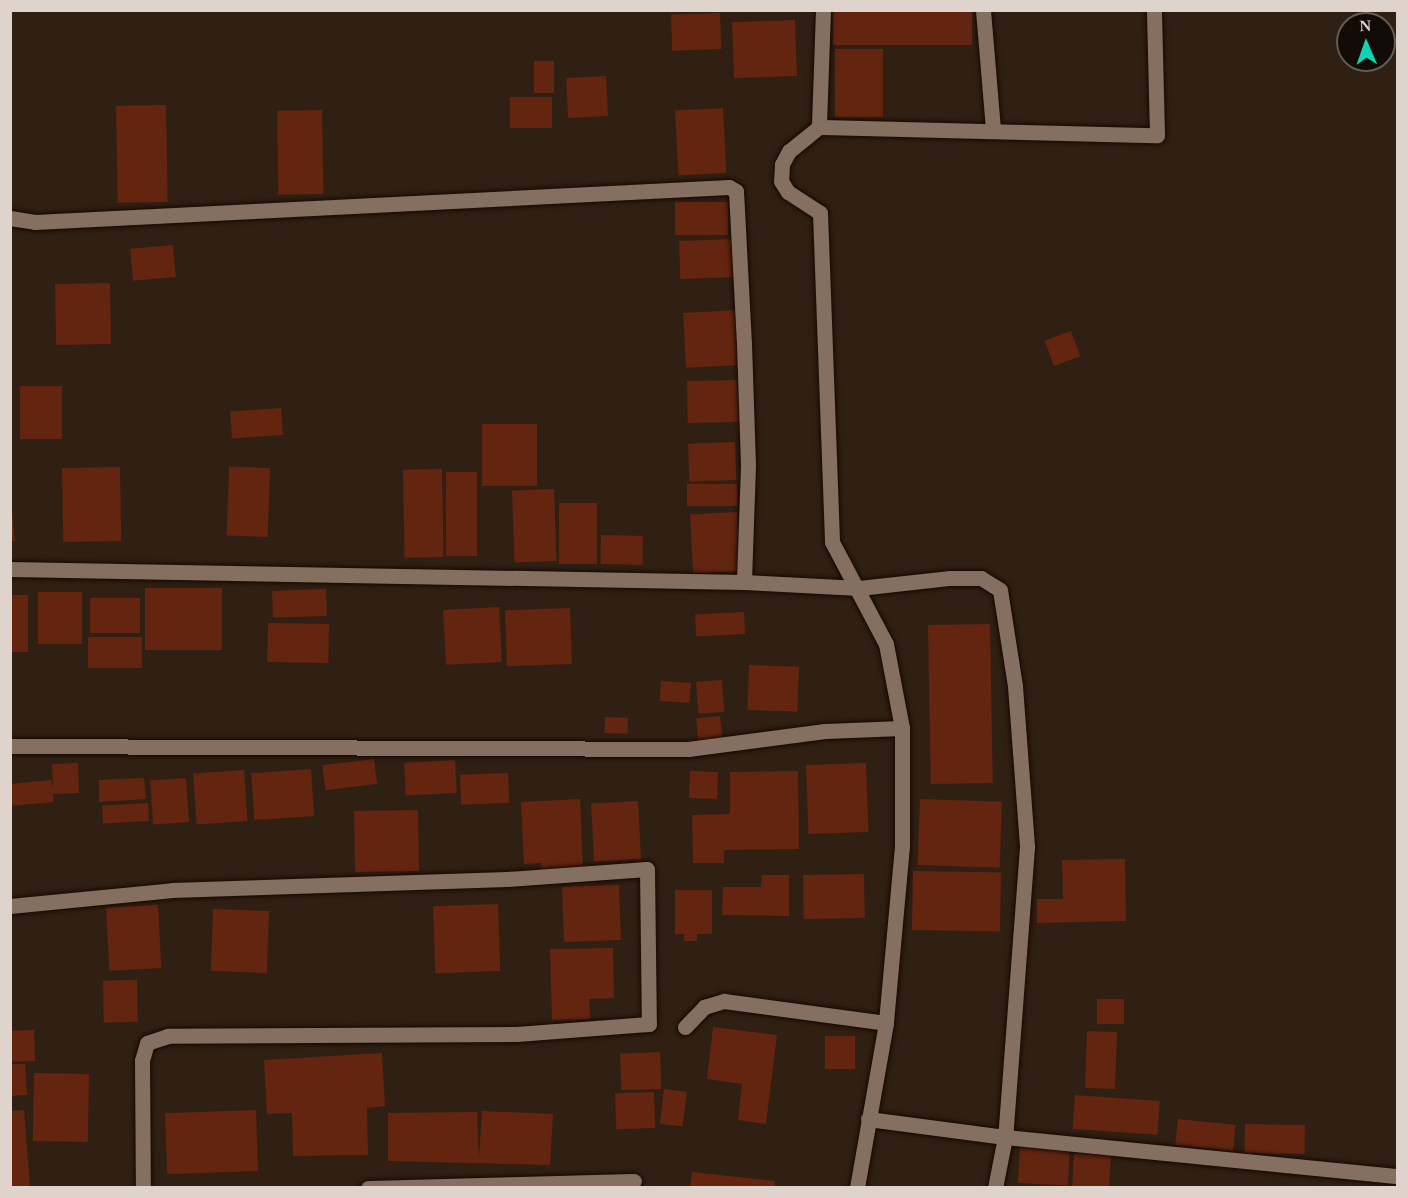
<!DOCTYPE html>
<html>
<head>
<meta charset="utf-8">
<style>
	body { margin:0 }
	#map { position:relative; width:1408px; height:1198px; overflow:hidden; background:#301f13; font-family:"Times New Roman",serif }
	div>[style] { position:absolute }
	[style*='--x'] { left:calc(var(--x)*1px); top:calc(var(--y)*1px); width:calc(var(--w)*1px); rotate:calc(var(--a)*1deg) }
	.building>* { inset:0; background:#632510; transform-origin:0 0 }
	.roads { filter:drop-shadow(0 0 2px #170901) drop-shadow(0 0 2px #170901) }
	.street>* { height:15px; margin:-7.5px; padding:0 7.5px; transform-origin:7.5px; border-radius:7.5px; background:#846f61 }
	span { translate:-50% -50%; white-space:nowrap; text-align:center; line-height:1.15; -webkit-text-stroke:6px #120b06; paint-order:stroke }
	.frame { position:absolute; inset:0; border:12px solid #dfd4cc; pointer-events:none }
	.north { position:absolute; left:1336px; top:12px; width:60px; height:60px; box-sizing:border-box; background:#120b06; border:2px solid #645b55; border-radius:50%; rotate:358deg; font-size:16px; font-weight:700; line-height:24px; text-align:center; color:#dfd4cc }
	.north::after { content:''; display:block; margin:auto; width:21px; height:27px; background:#0fd5b4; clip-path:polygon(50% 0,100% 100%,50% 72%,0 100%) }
</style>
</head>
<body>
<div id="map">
	<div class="building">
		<i style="left:833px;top:10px;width:139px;height:35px"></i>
		<i style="left:720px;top:13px;width:36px;height:49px;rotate:88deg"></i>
		<i style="left:795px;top:20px;width:56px;height:63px;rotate:88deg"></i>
		<i style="left:835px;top:49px;width:48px;height:68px"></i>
		<i style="left:534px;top:61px;width:20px;height:32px"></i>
		<i style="left:606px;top:76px;width:40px;height:40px;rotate:87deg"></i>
		<i style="left:510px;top:97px;width:42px;height:31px"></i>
		<i style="left:166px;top:105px;width:97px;height:50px;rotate:89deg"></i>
		<i style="left:723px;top:108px;width:65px;height:48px;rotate:87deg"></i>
		<i style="left:322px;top:110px;width:84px;height:45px;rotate:89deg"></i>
		<i style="left:675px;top:202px;width:53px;height:33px"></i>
		<i style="left:735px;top:239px;width:38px;height:56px;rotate:88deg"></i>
		<i style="left:173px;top:245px;width:32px;height:43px;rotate:85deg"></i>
		<i style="left:110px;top:283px;width:61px;height:55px;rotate:89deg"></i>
		<i style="left:738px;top:310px;width:55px;height:55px;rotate:87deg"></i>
		<i style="left:1071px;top:331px;width:27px;height:28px;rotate:70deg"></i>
		<i style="left:739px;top:380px;width:42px;height:52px;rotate:89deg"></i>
		<i style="left:62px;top:386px;width:53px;height:42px;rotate:90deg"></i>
		<i style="left:281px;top:408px;width:27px;height:51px;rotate:86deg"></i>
		<i style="left:482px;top:424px;width:55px;height:62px"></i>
		<i style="left:735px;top:442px;width:38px;height:47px;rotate:88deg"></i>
		<i style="left:120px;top:467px;width:74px;height:58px;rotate:89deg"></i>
		<i style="left:270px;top:468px;width:69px;height:41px;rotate:92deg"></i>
		<i style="left:442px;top:469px;width:88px;height:39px;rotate:89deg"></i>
		<i style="left:446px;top:472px;width:31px;height:84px"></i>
		<i style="left:737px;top:484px;width:22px;height:50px;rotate:90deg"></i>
		<i style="clip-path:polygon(10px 487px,15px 541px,10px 541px)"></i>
		<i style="left:554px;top:489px;width:72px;height:42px;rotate:88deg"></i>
		<i style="left:597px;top:503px;width:61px;height:38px;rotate:90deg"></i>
		<i style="left:737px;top:512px;width:59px;height:47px;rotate:87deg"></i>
		<i style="left:601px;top:535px;width:42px;height:29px;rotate:1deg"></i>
		<i style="left:145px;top:588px;width:77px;height:62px"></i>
		<i style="left:326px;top:589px;width:27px;height:54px;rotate:88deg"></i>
		<i style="left:38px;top:592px;width:44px;height:52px"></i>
		<i style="left:10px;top:595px;width:18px;height:57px"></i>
		<i style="left:90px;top:598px;width:50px;height:35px"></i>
		<i style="left:499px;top:607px;width:55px;height:56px;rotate:87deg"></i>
		<i style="left:570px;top:608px;width:56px;height:65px;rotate:88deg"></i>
		<i style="left:744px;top:612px;width:22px;height:49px;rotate:87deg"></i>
		<i style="left:268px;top:623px;width:61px;height:39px;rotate:1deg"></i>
		<i style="left:990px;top:624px;width:159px;height:62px;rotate:89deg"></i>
		<i style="left:142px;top:637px;width:31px;height:54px;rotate:90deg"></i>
		<i style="left:749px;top:665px;width:50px;height:45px;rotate:2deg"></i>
		<i style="left:722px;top:680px;width:32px;height:26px;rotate:86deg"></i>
		<i style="left:661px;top:681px;width:30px;height:20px;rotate:4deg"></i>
		<i style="left:720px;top:716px;width:27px;height:24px;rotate:84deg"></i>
		<i style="left:605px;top:717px;width:23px;height:16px;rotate:2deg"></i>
		<i style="left:374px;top:759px;width:25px;height:52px;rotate:83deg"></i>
		<i style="left:455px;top:760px;width:33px;height:51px;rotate:87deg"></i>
		<i style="clip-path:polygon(78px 763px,79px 793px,53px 794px,54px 802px,10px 806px,10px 784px,51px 780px,53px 788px,52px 764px)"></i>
		<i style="left:866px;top:763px;width:69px;height:60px;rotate:88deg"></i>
		<i style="left:311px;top:769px;width:47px;height:60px;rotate:86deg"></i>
		<i style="left:244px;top:770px;width:51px;height:51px;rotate:86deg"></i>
		<i style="left:690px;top:771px;width:28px;height:27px;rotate:2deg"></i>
		<i style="clip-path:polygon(798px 771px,799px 849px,724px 850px,724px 863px,693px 863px,692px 815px,730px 814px,730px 772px)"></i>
		<i style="left:508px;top:773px;width:30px;height:48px;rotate:88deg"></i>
		<i style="clip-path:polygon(139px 778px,144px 778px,146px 799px,99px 802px,99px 780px)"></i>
		<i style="left:186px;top:778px;width:44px;height:36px;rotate:86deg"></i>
		<i style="clip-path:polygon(580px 799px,583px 870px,542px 873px,541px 863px,524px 864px,521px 802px)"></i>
		<i style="left:920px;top:799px;width:82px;height:66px;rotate:2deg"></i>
		<i style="left:638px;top:801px;width:58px;height:47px;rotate:87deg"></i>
		<i style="left:148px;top:803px;width:18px;height:46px;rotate:87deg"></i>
		<i style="left:418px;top:810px;width:61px;height:64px;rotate:89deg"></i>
		<i style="clip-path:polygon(1125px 859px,1126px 921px,1037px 923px,1037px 899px,1063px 899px,1062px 860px)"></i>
		<i style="left:913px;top:871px;width:88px;height:59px;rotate:1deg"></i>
		<i style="left:864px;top:874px;width:44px;height:61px;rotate:89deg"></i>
		<i style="clip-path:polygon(762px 875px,789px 875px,789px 916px,722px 915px,723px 887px,761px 887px)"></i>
		<i style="left:619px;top:885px;width:55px;height:57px;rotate:88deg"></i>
		<i style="clip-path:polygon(675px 890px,712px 890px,712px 934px,697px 934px,697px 941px,684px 941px,684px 934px,675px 934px)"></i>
		<i style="left:498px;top:904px;width:67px;height:65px;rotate:88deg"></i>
		<i style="left:158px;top:905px;width:63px;height:52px;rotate:87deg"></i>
		<i style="left:213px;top:909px;width:56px;height:62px;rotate:2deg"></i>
		<i style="clip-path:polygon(613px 948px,614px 998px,589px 999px,590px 1019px,552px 1020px,550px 949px)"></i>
		<i style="left:137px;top:980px;width:42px;height:34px;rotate:89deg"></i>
		<i style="left:1097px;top:999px;width:27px;height:25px"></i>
		<i style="clip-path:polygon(713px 1027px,777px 1035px,766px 1124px,738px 1120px,742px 1084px,707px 1079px)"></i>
		<i style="left:34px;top:1030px;width:31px;height:24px;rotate:88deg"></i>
		<i style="left:1087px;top:1031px;width:30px;height:57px;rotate:2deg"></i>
		<i style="left:825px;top:1036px;width:30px;height:33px"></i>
		<i style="left:660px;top:1052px;width:37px;height:40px;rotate:88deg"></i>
		<i style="clip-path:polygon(382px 1053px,385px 1106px,367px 1108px,368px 1155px,293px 1156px,292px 1113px,267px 1114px,264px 1060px)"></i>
		<i style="clip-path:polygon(10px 1064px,25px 1064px,27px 1095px,10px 1096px)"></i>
		<i style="left:34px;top:1073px;width:55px;height:68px;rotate:1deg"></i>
		<i style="left:664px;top:1089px;width:23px;height:35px;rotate:7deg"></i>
		<i style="left:654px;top:1092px;width:36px;height:39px;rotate:88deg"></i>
		<i style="left:1075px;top:1095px;width:85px;height:34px;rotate:4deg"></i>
		<i style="clip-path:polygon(24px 1110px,30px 1186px,10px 1187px,10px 1111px)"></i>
		<i style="left:256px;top:1110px;width:61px;height:91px;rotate:88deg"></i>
		<i style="clip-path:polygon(482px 1111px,553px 1114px,550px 1165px,388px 1161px,388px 1113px,477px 1112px,479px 1158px)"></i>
		<i style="left:1178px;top:1119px;width:58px;height:26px;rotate:6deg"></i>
		<i style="left:1245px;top:1124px;width:60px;height:29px;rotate:1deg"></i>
		<i style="left:1020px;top:1144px;width:50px;height:39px;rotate:3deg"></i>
		<i style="left:1074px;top:1153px;width:37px;height:35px;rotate:3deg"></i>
		<i style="clip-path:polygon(692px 1172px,775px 1181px,774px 1188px,690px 1188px)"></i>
	</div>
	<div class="roads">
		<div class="street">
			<i style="--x:823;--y:10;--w:117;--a:92"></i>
			<i style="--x:819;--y:127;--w:38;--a:141"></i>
			<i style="--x:789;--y:151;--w:15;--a:118"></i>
			<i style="--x:782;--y:164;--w:17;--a:93"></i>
			<i style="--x:781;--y:181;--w:13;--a:58"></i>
			<i style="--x:788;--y:192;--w:38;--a:33"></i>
			<i style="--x:820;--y:213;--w:329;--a:87.9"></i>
			<i style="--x:832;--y:542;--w:115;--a:62.1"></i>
			<i style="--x:886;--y:644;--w:86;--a:79.2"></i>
			<i style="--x:902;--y:728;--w:118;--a:90"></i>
			<i style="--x:902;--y:846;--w:178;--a:95.2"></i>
			<i style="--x:886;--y:1023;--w:168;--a:100"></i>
			<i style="--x:983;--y:10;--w:120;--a:85.2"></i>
			<i style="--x:819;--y:127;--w:338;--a:1.4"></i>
			<i style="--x:1157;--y:135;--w:125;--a:-91.4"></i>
			<i style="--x:10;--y:218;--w:25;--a:9"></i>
			<i style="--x:35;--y:222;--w:695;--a:-2.89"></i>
			<i style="--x:729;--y:187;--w:8;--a:30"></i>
			<i style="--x:736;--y:191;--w:153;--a:87"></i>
			<i style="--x:744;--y:344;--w:122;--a:88.1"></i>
			<i style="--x:748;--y:466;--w:116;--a:92"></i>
			<i style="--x:10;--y:569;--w:734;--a:1.01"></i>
			<i style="--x:744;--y:582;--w:115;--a:3"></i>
			<i style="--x:859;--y:588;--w:92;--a:-6.3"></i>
			<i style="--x:950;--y:578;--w:31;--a:0"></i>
			<i style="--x:981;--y:578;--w:22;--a:32"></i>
			<i style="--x:1000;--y:590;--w:97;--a:81.1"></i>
			<i style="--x:1015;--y:686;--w:161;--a:85.7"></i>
			<i style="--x:1027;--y:847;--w:291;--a:94.3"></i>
			<i style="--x:1005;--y:1137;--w:52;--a:101.1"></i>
			<i style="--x:10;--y:746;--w:678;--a:0.25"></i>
			<i style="--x:688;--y:749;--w:138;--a:-7.5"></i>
			<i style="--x:825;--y:731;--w:77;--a:-2.2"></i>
			<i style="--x:10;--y:906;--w:163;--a:-5.6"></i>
			<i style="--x:172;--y:890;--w:335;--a:-1.9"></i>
			<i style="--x:507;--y:879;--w:140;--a:-4.1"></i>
			<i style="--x:647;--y:869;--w:155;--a:89.3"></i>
			<i style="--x:649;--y:1024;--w:133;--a:175.7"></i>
			<i style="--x:516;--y:1034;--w:348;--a:179.7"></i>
			<i style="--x:168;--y:1036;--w:22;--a:162"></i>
			<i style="--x:147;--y:1043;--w:18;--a:106"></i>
			<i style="--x:142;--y:1060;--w:128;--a:89.6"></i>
			<i style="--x:685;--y:1027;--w:28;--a:-46"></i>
			<i style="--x:704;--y:1007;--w:21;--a:-17"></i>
			<i style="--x:724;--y:1001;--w:163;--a:7.7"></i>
			<i style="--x:868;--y:1119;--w:138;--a:7.5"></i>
			<i style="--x:1005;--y:1137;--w:395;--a:5.7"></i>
			<i style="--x:368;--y:1188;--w:266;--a:-1.5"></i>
		</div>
	</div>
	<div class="frame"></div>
	<div class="north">N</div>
</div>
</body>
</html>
